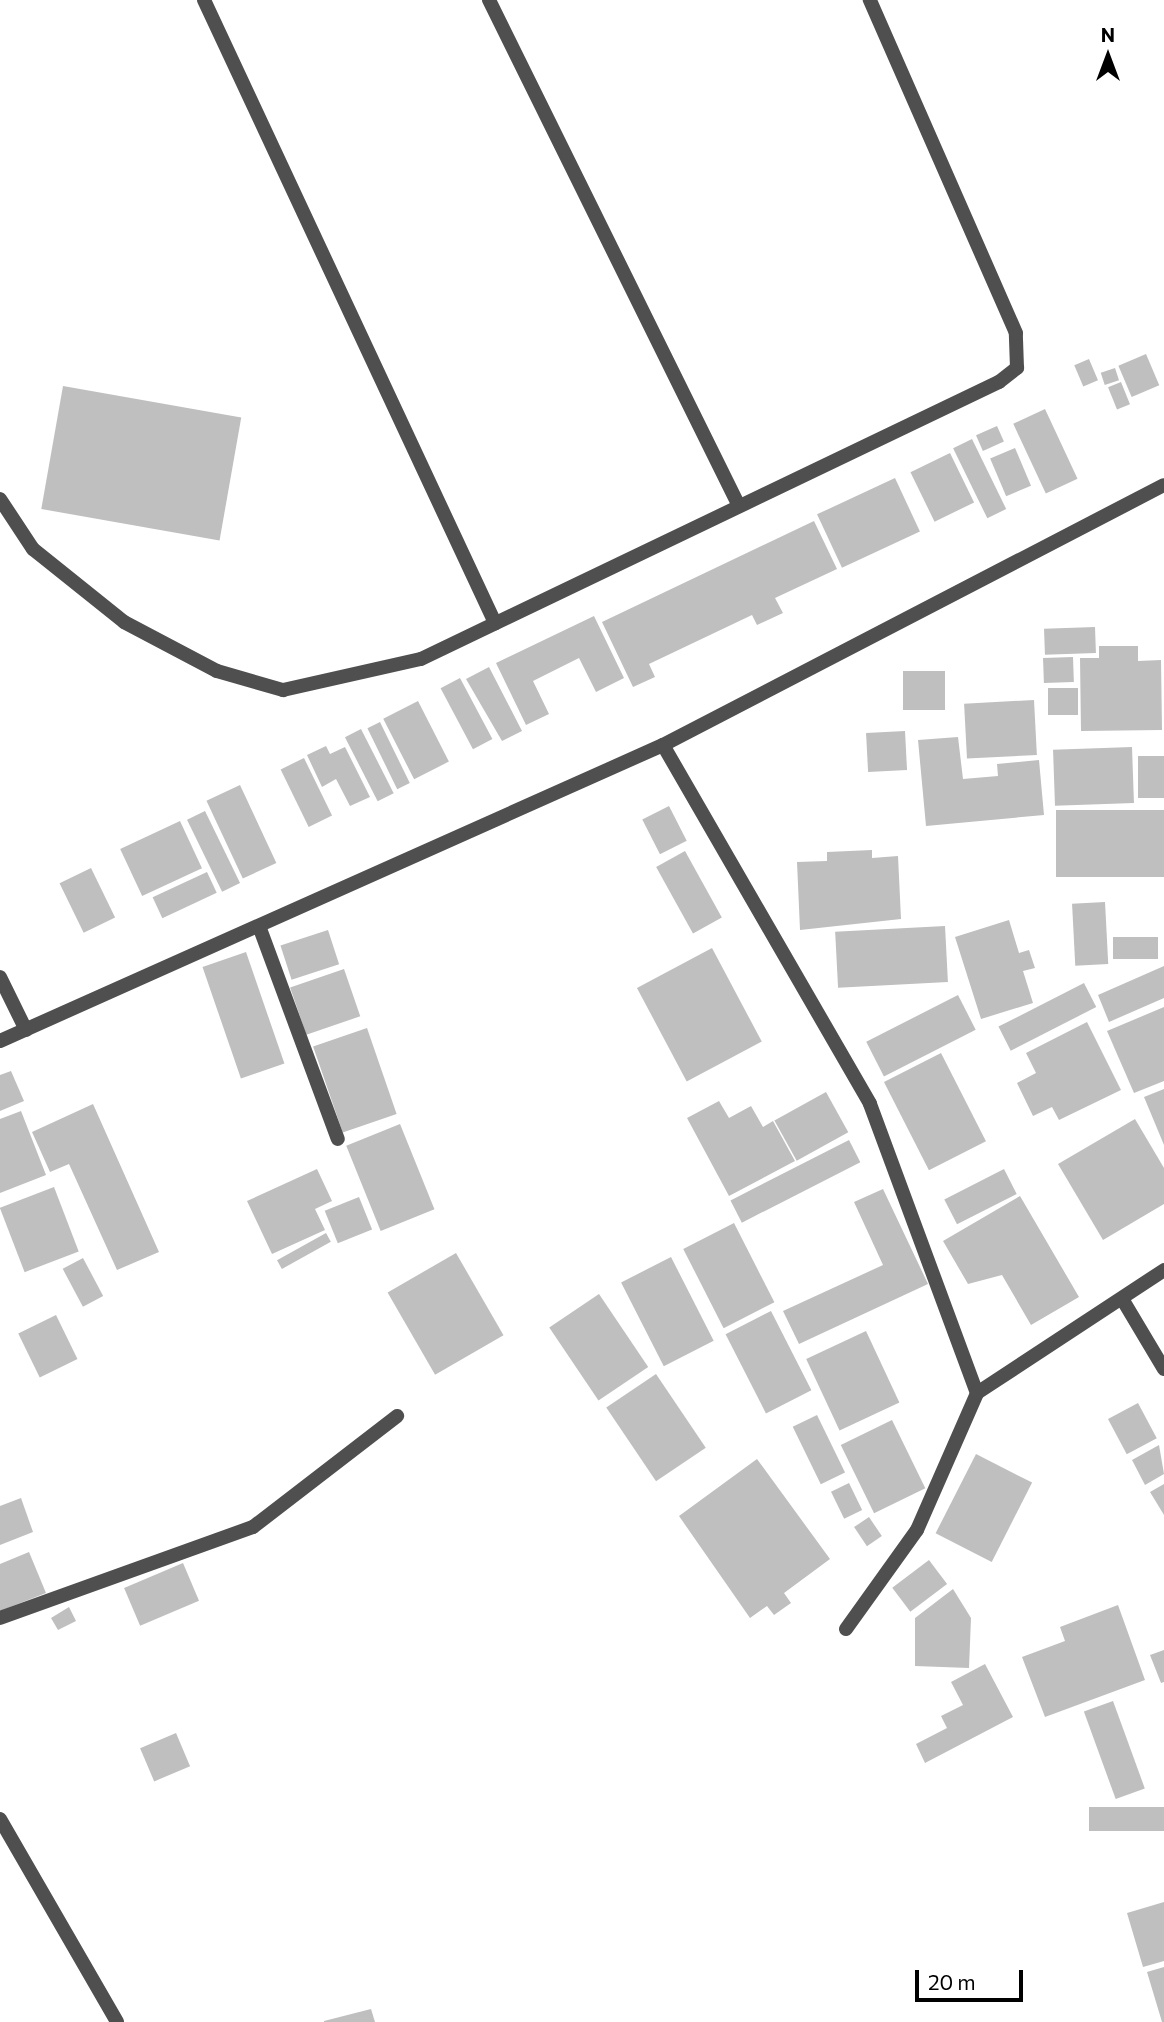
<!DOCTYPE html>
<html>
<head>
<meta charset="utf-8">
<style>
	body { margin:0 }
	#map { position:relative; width:1164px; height:2022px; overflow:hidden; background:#fff; font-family:Commissioner,sans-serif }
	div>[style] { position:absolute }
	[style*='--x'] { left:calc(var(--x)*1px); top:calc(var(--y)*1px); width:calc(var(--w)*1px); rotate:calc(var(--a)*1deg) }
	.building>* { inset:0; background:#bfbfbf; transform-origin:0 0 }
	.lane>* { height:14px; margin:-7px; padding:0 7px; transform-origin:7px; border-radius:7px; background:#4f4f4f }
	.street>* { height:14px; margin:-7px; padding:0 7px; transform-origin:7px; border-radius:7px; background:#4f4f4f }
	span { translate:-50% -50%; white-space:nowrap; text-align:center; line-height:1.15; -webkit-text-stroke:5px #fff; paint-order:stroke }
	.north { position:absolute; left:1073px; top:21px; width:70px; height:70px; -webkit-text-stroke:5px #fff; paint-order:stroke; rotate:0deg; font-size:19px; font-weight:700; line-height:28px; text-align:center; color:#000 }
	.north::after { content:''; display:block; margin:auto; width:24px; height:32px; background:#000; clip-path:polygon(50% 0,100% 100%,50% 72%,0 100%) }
	.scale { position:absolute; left:915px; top:1970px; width:108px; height:32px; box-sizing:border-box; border:4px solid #000; border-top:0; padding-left:9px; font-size:21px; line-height:24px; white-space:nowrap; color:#000; -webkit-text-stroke:5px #fff; paint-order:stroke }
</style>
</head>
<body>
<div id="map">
	<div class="building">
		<i style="left:1146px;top:354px;width:34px;height:30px;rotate:67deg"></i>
		<i style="left:1089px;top:359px;width:23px;height:16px;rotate:67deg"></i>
		<i style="left:1115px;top:368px;width:13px;height:15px;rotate:72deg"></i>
		<i style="left:1121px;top:382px;width:24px;height:14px;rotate:68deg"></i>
		<i style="left:63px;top:386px;width:181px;height:125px;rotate:10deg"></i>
		<i style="left:1045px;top:409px;width:77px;height:35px;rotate:65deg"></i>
		<i style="left:997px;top:426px;width:17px;height:23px;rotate:66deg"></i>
		<i style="left:972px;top:439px;width:78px;height:21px;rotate:64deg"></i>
		<i style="left:1015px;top:448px;width:41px;height:27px;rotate:67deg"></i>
		<i style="left:950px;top:453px;width:55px;height:44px;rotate:64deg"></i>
		<i style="left:895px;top:478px;width:59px;height:86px;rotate:65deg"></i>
		<i style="clip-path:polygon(814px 521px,837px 569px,775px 598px,783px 613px,757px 625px,752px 615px,649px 664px,655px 677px,633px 687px,602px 622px)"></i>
		<i style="clip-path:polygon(594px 616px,624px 678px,596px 692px,579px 658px,533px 681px,549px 714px,526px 725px,496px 663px)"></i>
		<i style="left:1095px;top:627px;width:26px;height:51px;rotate:88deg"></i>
		<i style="clip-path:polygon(1099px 646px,1138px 646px,1138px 661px,1161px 660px,1162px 730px,1081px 731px,1080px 658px,1099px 658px)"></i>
		<i style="left:1073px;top:657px;width:25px;height:30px;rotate:88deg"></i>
		<i style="clip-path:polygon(489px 667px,522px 731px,502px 741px,466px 679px)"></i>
		<i style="left:903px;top:671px;width:42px;height:39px"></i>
		<i style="left:460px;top:678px;width:69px;height:22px;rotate:62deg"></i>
		<i style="left:1048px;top:688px;width:30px;height:27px"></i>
		<i style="left:1034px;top:700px;width:55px;height:70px;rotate:87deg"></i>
		<i style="left:418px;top:701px;width:68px;height:39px;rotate:63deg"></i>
		<i style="left:380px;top:722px;width:68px;height:14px;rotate:64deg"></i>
		<i style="left:361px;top:729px;width:72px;height:18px;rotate:63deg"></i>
		<i style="left:905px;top:731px;width:39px;height:39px;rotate:87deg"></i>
		<i style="clip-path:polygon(958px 737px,963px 779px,998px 776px,997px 764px,1039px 760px,1044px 815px,926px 826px,918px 740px)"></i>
		<i style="clip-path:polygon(326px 746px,330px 754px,345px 747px,370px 797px,350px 806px,336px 779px,322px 787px,307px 755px)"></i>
		<i style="left:1132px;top:747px;width:56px;height:79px;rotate:88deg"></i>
		<i style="left:1138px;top:756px;width:26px;height:42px"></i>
		<i style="left:304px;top:758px;width:64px;height:26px;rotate:64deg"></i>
		<i style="left:240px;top:785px;width:86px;height:37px;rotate:65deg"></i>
		<i style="left:669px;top:806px;width:39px;height:30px;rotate:63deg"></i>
		<i style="left:1164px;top:810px;width:67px;height:108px;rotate:90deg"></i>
		<i style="left:205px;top:811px;width:80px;height:20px;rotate:64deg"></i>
		<i style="left:180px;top:821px;width:52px;height:66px;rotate:65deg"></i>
		<i style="clip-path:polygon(872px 850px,872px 858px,898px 856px,901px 919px,800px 930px,797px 862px,827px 861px,827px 852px)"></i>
		<i style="left:685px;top:851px;width:76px;height:33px;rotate:61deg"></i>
		<i style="left:91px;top:868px;width:55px;height:35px;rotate:64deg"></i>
		<i style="left:207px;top:872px;width:23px;height:60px;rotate:65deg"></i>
		<i style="left:1105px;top:902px;width:62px;height:33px;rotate:87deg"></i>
		<i style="clip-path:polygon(1009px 920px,1019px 953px,1029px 950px,1035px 968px,1023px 971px,1033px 1003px,981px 1019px,955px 937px)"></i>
		<i style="left:945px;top:926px;width:56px;height:110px;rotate:87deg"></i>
		<i style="left:328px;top:930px;width:36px;height:50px;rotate:72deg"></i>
		<i style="left:1158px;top:937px;width:22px;height:45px;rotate:90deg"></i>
		<i style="left:712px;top:948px;width:106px;height:85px;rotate:62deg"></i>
		<i style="left:246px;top:952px;width:118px;height:46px;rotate:71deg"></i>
		<i style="clip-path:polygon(1164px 966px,1164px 998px,1109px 1022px,1098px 995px)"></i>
		<i style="left:344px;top:969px;width:50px;height:57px;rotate:71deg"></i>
		<i style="left:1084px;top:983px;width:27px;height:96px;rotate:63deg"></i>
		<i style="left:958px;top:995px;width:39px;height:103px;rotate:63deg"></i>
		<i style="clip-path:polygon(1164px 1007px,1164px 1081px,1134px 1093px,1107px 1031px)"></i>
		<i style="clip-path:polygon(1087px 1022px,1121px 1090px,1059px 1120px,1052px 1107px,1033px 1116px,1017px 1083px,1036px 1073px,1026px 1053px)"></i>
		<i style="left:367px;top:1028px;width:91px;height:57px;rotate:71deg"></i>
		<i style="left:941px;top:1053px;width:99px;height:64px;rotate:63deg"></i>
		<i style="clip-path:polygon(11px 1071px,24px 1101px,0 1111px,0 1075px)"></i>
		<i style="clip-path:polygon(1164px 1089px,1164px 1145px,1144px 1097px)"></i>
		<i style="left:826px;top:1092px;width:46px;height:59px;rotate:61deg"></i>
		<i style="clip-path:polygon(719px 1101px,729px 1118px,751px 1106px,763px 1127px,773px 1121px,795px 1161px,729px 1196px,687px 1118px)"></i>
		<i style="clip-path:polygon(93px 1104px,159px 1252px,117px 1270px,69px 1164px,50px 1172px,32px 1132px)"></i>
		<i style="clip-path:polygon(21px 1111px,46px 1175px,0 1193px,0 1119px)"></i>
		<i style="clip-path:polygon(1135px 1119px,1164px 1168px,1164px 1204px,1103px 1240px,1058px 1164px)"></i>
		<i style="left:400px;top:1124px;width:92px;height:58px;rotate:68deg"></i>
		<i style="left:849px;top:1140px;width:25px;height:133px;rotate:63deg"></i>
		<i style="clip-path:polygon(317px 1169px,332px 1201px,315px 1209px,325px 1230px,272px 1254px,247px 1201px)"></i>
		<i style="left:1004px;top:1169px;width:28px;height:67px;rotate:63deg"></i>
		<i style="left:54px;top:1187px;width:69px;height:58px;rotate:69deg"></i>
		<i style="clip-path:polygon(883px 1189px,928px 1284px,799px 1344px,783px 1311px,883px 1265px,854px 1202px)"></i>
		<i style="clip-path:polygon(1020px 1196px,1079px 1297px,1031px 1325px,1002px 1275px,968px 1284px,943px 1241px)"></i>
		<i style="left:359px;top:1197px;width:35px;height:37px;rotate:68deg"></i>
		<i style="left:734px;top:1223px;width:89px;height:57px;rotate:63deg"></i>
		<i style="left:326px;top:1233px;width:10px;height:56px;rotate:61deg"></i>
		<i style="left:456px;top:1253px;width:95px;height:79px;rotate:60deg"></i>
		<i style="left:671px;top:1257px;width:94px;height:56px;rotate:63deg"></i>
		<i style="left:83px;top:1258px;width:43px;height:23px;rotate:62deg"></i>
		<i style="left:599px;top:1294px;width:88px;height:60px;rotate:56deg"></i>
		<i style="left:771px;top:1311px;width:89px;height:51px;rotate:63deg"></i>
		<i style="left:56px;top:1315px;width:49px;height:42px;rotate:64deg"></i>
		<i style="left:866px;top:1331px;width:79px;height:66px;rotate:65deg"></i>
		<i style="left:656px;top:1374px;width:89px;height:60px;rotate:56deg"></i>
		<i style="left:1138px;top:1403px;width:40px;height:34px;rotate:62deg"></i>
		<i style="left:817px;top:1415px;width:64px;height:27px;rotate:64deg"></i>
		<i style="left:892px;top:1420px;width:76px;height:57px;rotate:64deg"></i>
		<i style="clip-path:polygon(1159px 1445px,1164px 1474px,1145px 1485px,1132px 1460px)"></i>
		<i style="left:976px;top:1454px;width:63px;height:89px;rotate:27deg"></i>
		<i style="clip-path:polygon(757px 1459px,830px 1559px,784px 1593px,791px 1603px,774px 1615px,767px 1606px,750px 1618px,679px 1516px)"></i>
		<i style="left:849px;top:1483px;width:30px;height:20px;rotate:64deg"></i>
		<i style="clip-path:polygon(1164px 1484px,1164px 1515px,1150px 1492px)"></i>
		<i style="clip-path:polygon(21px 1498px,33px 1532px,0 1545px,0 1506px)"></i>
		<i style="left:869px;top:1517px;width:23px;height:18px;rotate:56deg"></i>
		<i style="clip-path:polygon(29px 1552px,46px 1593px,0 1611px,0 1564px)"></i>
		<i style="left:929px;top:1560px;width:30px;height:46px;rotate:53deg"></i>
		<i style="left:183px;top:1563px;width:41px;height:64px;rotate:67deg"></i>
		<i style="clip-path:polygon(953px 1589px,971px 1618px,969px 1668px,915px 1666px,915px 1618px)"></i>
		<i style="clip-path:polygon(1118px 1605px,1145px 1680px,1045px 1717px,1022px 1657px,1065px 1641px,1060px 1627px)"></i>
		<i style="clip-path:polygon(69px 1607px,76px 1621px,58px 1630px,51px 1618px)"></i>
		<i style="clip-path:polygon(1164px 1650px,1164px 1682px,1161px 1683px,1150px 1655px)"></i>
		<i style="clip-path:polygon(985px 1664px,1013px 1717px,925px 1763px,916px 1744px,947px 1728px,941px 1716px,963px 1705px,951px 1682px)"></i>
		<i style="left:1113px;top:1701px;width:93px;height:31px;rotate:70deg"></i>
		<i style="left:176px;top:1733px;width:36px;height:39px;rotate:67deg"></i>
		<i style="left:1164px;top:1807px;width:24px;height:75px;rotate:90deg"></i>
		<i style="clip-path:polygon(1164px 1902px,1164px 1961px,1143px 1967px,1127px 1913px)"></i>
		<i style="clip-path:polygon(1164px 1967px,1164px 2022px,1162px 2022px,1147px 1972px)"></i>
		<i style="clip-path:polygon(371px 2009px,375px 2022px,324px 2022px,324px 2021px)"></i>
	</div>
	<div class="lane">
		<i style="--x:259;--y:926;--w:227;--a:69.7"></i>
	</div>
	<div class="street">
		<i style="--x:204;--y:0;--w:688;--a:64.96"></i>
		<i style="--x:489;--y:0;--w:564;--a:63.71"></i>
		<i style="--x:0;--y:499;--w:60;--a:56.6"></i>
		<i style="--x:33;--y:549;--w:117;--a:38.7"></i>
		<i style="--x:124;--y:622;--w:105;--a:27.8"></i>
		<i style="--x:217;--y:671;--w:69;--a:16.1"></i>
		<i style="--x:283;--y:690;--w:141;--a:-12.7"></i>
		<i style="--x:421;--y:659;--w:641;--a:-25.61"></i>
		<i style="--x:999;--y:382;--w:23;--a:-38"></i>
		<i style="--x:1017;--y:368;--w:35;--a:-92"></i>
		<i style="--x:1016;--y:333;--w:364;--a:-113.7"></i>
		<i style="--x:663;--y:745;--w:414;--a:60"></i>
		<i style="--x:870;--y:1104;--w:308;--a:69.7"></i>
		<i style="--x:0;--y:977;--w:59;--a:63.9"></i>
		<i style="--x:0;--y:1041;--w:726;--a:-24.06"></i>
		<i style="--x:663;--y:745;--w:564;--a:-27.43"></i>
		<i style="--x:1124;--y:1302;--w:78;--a:59.2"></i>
		<i style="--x:0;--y:1618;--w:269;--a:-19.8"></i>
		<i style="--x:253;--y:1527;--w:182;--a:-37.6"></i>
		<i style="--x:846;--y:1629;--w:122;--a:-54.4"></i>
		<i style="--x:917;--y:1530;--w:150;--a:-66.3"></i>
		<i style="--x:977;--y:1393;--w:224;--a:-33.3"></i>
		<i style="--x:0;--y:1819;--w:234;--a:60"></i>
	</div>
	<div class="north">N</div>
	<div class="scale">20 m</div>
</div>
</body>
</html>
